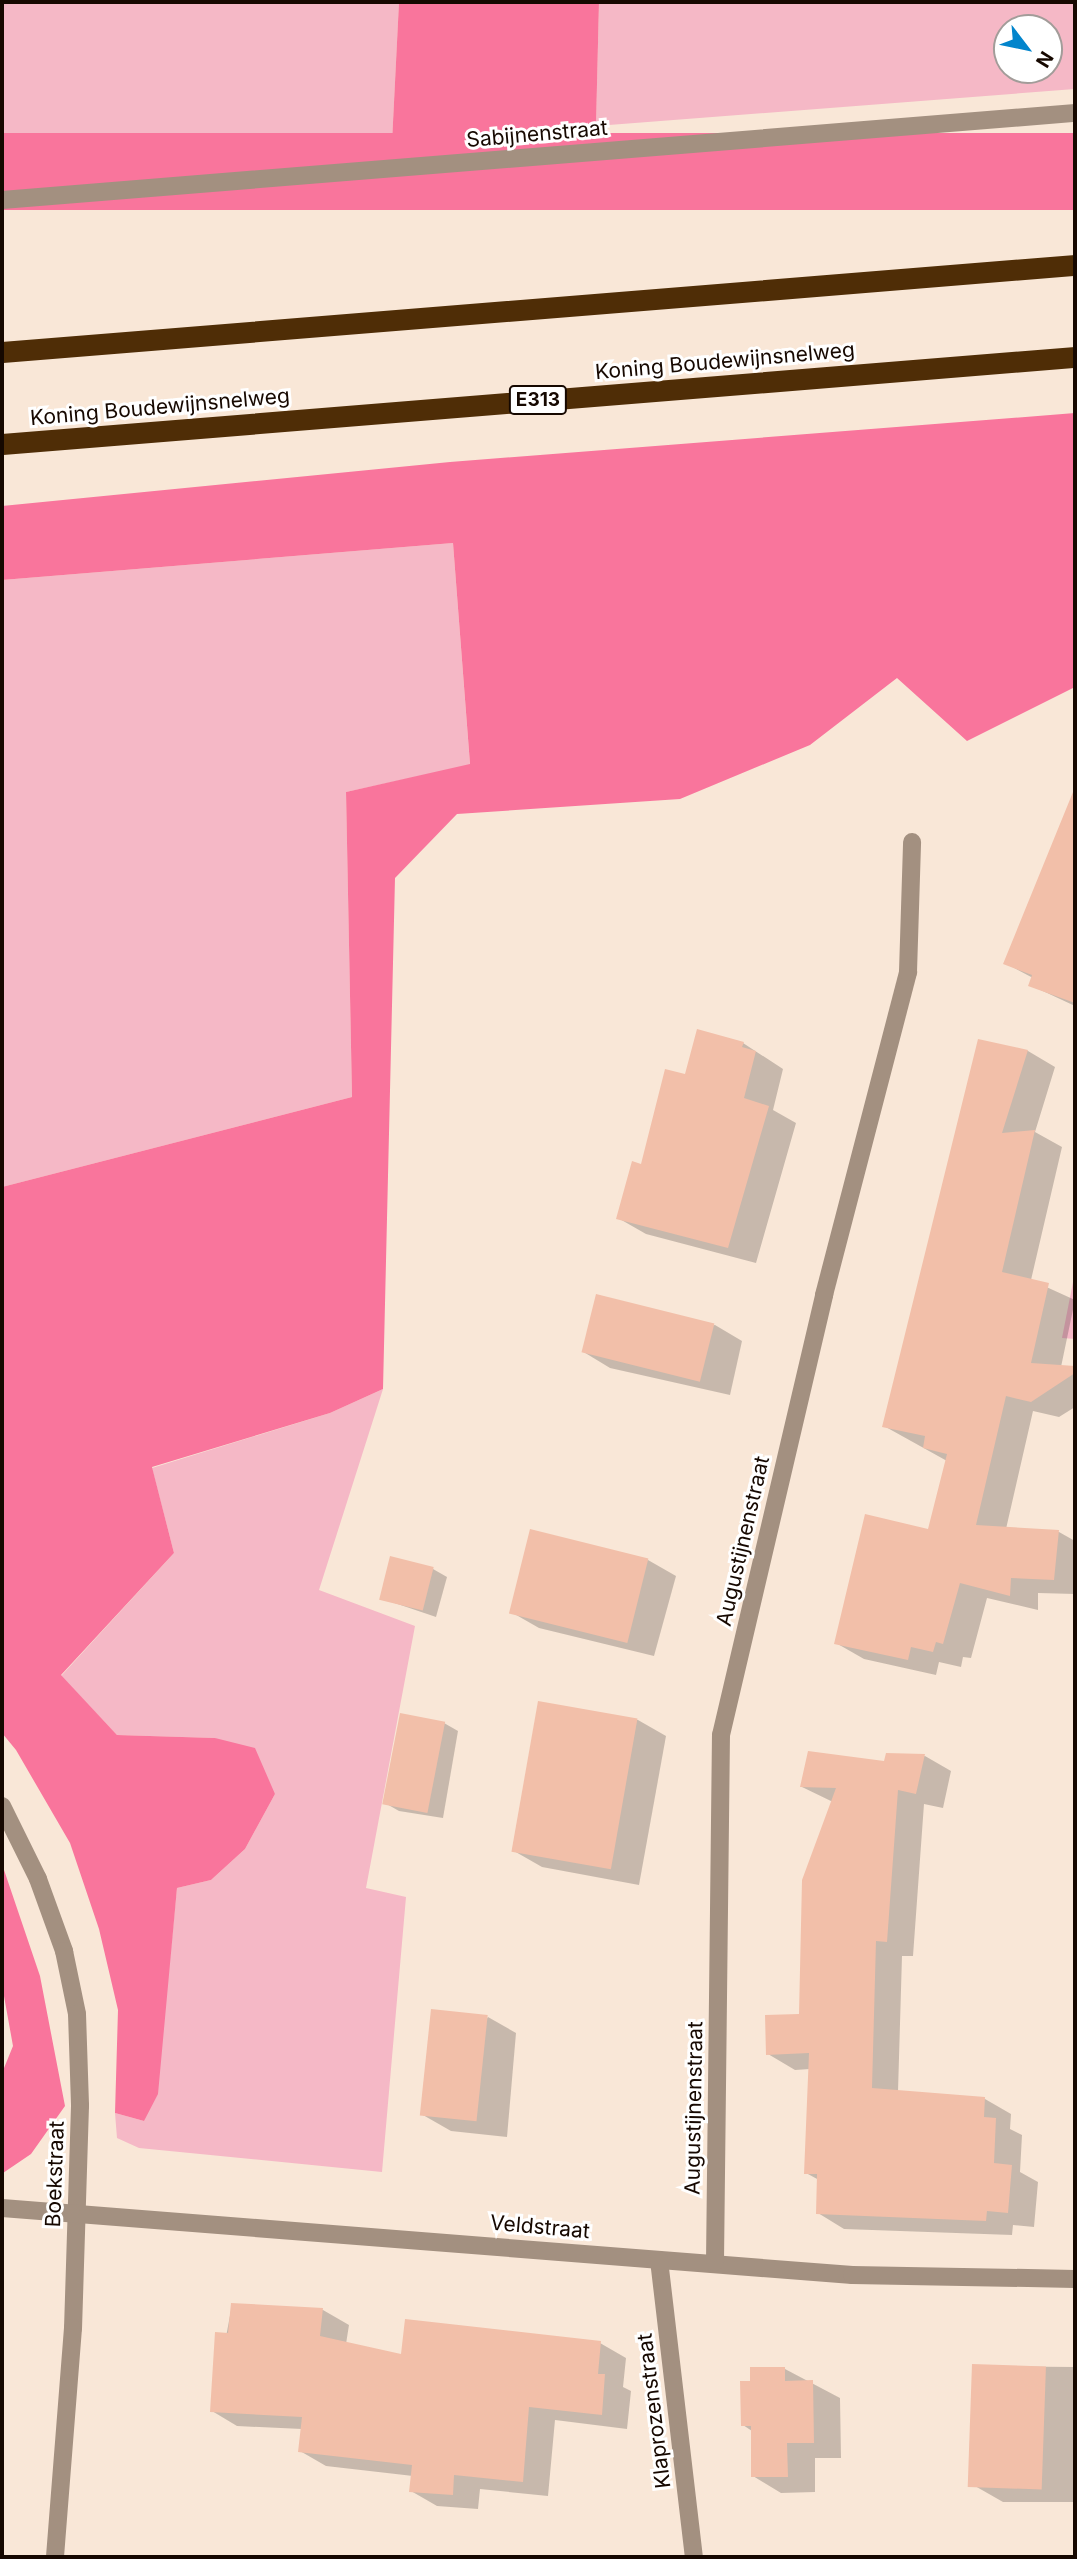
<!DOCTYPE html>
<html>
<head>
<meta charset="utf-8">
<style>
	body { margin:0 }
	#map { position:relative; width:1077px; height:2559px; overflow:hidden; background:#f9e7d7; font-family:Inter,sans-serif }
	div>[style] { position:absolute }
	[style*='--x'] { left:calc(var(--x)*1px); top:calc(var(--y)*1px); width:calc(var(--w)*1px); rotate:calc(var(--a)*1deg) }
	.green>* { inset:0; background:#f5b8c6 }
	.forest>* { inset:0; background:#f9759c; transform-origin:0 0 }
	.shadow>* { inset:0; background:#0003 }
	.building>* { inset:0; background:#f2bfa9; transform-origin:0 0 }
	.minor>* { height:18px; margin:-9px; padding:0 9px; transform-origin:9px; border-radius:9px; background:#a39080 }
	.motorway>* { height:21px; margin:-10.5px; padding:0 10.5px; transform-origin:10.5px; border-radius:10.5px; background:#4f2d06 }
	span { translate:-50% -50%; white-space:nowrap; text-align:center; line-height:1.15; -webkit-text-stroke:6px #fff; paint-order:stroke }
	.shield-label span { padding:2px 5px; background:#fff; border:2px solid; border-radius:5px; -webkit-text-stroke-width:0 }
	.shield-label { font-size:19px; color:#160800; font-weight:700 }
	.street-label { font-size:21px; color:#160800 }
	.frame { position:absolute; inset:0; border:4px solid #160800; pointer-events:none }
	.north { position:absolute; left:993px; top:14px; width:70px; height:70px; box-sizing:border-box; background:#fff; border:2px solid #a29c99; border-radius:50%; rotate:122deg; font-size:19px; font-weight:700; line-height:28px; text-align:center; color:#160800 }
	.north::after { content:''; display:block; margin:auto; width:24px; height:32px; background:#0385cc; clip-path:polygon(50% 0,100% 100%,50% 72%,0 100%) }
</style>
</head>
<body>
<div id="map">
	<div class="green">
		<i style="clip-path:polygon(2px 2px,399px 2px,392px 142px,2px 177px)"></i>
		<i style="clip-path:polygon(evenodd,599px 2px,1075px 2px,1075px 89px,596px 126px,599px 2px,1007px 28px,1049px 28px,1049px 70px,1007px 70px,1007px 28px)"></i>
		<i style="clip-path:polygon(453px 543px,470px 765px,346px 792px,352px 1097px,2px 1187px,2px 580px)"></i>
		<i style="clip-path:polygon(1075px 1272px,1075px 1339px,1062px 1338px)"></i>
		<i style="clip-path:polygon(383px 1389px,319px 1590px,415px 1626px,366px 1888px,406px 1897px,382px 2172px,139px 2148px,117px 2138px,115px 2113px,144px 2121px,168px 1977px,177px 1888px,211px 1880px,245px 1849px,275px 1794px,215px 1738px,117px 1735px,61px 1676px,174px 1553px,152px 1468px,330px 1413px)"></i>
	</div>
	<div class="forest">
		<i style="clip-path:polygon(399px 2px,599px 2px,596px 126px,392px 142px)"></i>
		<i style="left:1075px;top:133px;width:77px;height:1076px;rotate:90deg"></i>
		<i style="clip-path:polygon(1075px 413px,1075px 687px,967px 741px,897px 678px,810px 745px,680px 799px,457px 814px,395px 878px,383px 1389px,330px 1413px,152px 1467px,174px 1553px,61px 1675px,117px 1735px,215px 1738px,255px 1748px,275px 1794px,245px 1849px,211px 1880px,177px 1888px,158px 2094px,144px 2121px,115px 2113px,118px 2010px,99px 1929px,70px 1843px,16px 1750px,2px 1733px,2px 1187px,352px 1097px,346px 792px,470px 764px,453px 543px,2px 580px,2px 506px,450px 462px)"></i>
		<i style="clip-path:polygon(2px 1864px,40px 1976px,65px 2106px,31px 2154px,3px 2173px,2px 2073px,13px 2046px,2px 1985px)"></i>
	</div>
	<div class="shadow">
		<i style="clip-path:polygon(1057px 836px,1075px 843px,1075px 1006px,1030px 985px,1033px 978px,1005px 963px)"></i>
		<i style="clip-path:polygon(979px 1041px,1028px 1051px,1055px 1067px,1035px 1132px,1062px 1147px,1031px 1280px,1075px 1300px,1061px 1367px,1075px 1368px,1075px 1407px,1059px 1417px,1033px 1411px,1006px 1529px,1059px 1532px,1075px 1541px,1075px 1594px,1038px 1593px,1038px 1610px,987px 1598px,971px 1658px,963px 1657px,961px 1667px,939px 1662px,936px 1675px,864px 1659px,836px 1643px,929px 1531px,947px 1461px,884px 1426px)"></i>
		<i style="clip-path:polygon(743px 1043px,783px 1069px,773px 1110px,796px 1123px,756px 1263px,646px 1234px,618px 1218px,686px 1077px)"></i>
		<i style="clip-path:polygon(715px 1325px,742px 1341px,730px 1395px,610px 1368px,582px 1351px)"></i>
		<i style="clip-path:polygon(648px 1560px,676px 1576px,654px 1656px,539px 1628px,511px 1612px)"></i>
		<i style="clip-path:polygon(433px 1569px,447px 1577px,436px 1617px,380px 1598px)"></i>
		<i style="clip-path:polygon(540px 1703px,638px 1720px,666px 1736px,639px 1885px,542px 1867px,514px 1851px)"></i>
		<i style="clip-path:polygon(444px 1723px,458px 1731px,443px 1818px,399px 1811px,385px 1803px)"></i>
		<i style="clip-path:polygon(925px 1756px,951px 1771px,943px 1808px,924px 1804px,913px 1956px,902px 1956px,898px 2092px,985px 2099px,1011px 2114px,1010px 2129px,1022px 2135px,1020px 2172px,1038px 2182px,1034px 2227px,1013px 2225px,1012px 2235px,844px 2229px,818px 2213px,819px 2180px,806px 2173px,810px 2069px,795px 2070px,768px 2054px,800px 2015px,833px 1802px,802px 1787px)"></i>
		<i style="clip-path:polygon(488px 2017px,516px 2033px,507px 2137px,451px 2131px,423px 2115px)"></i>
		<i style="clip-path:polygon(232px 2305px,323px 2310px,349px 2325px,346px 2344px,402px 2356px,600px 2343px,626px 2358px,623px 2387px,631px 2391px,627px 2429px,555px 2420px,548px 2496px,480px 2489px,478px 2509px,437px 2506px,411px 2491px,413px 2476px,326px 2466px,300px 2451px,302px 2429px,237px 2426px,212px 2411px)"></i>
		<i style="clip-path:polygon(974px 2366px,1075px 2367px,1074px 2502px,1003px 2502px,975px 2486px)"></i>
		<i style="clip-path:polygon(785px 2369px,840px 2398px,841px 2458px,815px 2458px,815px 2492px,781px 2493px,753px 2476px,752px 2431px,743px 2425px,752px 2382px)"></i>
	</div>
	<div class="building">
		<i style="clip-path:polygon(1073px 792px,1075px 792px,1075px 1003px,1028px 986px,1032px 975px,1003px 964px)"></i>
		<i style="clip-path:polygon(697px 1029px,744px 1042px,742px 1047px,756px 1051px,744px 1098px,769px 1106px,728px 1248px,616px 1219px,632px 1161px,641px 1164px,665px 1069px,685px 1074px)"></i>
		<i style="clip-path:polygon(978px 1039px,1028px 1050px,1002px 1133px,1035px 1130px,1002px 1272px,1049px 1283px,1031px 1363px,1075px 1366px,1075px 1373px,1031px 1402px,1006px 1396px,976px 1525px,1059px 1530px,1054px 1580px,1011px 1578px,1010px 1596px,960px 1583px,943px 1644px,936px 1642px,933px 1652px,911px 1647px,908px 1660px,834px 1644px,865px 1514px,928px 1529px,947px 1454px,923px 1448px,925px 1436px,882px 1427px)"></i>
		<i style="left:596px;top:1294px;width:122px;height:60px;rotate:14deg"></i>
		<i style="left:530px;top:1529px;width:122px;height:87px;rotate:14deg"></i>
		<i style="left:390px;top:1556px;width:45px;height:45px;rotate:14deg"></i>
		<i style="left:538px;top:1701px;width:101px;height:153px;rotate:10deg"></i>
		<i style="left:400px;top:1713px;width:46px;height:93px;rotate:11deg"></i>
		<i style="clip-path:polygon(808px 1751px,884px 1761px,886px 1753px,925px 1754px,916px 1794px,898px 1790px,887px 1942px,876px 1941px,872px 2088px,985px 2097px,984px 2117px,996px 2118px,994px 2163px,1012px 2165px,1008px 2213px,987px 2211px,986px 2221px,816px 2214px,817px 2174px,804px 2174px,809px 2053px,766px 2055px,765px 2015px,799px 2014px,802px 1880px,836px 1788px,800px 1787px)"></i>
		<i style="left:431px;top:2009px;width:57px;height:107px;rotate:6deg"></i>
		<i style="clip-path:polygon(231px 2303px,323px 2308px,320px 2336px,401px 2354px,405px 2319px,601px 2341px,598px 2374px,605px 2374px,602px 2415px,529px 2407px,523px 2482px,454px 2475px,453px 2495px,409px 2492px,412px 2465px,298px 2452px,302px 2417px,210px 2412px,215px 2332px,228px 2333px)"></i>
		<i style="left:972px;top:2364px;width:74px;height:123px;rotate:2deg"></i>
		<i style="clip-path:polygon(750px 2367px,785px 2367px,785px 2381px,813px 2380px,814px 2443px,787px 2443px,788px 2477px,751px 2477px,751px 2426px,741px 2426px,740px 2381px,750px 2381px)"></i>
	</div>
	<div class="minor">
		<i style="--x:2;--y:200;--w:1077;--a:-4.64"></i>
		<i style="--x:2;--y:1806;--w:81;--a:63.7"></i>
		<i style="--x:38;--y:1879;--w:77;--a:70.1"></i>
		<i style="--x:64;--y:1951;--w:64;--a:78.3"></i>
		<i style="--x:77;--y:2014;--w:92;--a:88.1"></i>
		<i style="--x:80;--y:2106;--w:222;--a:91.8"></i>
		<i style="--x:73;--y:2328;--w:230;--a:94.5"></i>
		<i style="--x:2;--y:2208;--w:853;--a:4.51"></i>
		<i style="--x:852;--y:2275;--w:223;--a:1"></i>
		<i style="--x:659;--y:2260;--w:299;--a:83.3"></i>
		<i style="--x:715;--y:2262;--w:527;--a:-89.35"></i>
		<i style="--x:721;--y:1735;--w:452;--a:-76.8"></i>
		<i style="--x:824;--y:1295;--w:334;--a:-75.4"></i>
		<i style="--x:908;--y:972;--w:130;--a:-88.2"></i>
	</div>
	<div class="motorway">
		<i style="--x:2;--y:352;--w:1077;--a:-4.64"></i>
		<i style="--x:2;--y:444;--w:1077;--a:-4.64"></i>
	</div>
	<div class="shield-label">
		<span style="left:538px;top:400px">E313</span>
	</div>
	<div class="street-label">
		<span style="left:537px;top:134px;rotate:-5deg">Sabijnenstraat</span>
		<span style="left:725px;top:361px;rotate:-5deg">Koning Boudewijnsnelweg</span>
		<span style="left:160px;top:407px;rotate:-5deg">Koning Boudewijnsnelweg</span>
		<span style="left:743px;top:1541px;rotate:-77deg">Augustijnenstraat</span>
		<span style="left:694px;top:2108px;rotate:-89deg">Augustijnenstraat</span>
		<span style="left:55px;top:2174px;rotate:-88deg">Boekstraat</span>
		<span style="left:540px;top:2227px;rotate:5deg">Veldstraat</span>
		<span style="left:654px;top:2411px;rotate:-97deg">Klaprozenstraat</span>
	</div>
	<div class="frame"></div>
	<div class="north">N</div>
</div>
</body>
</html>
